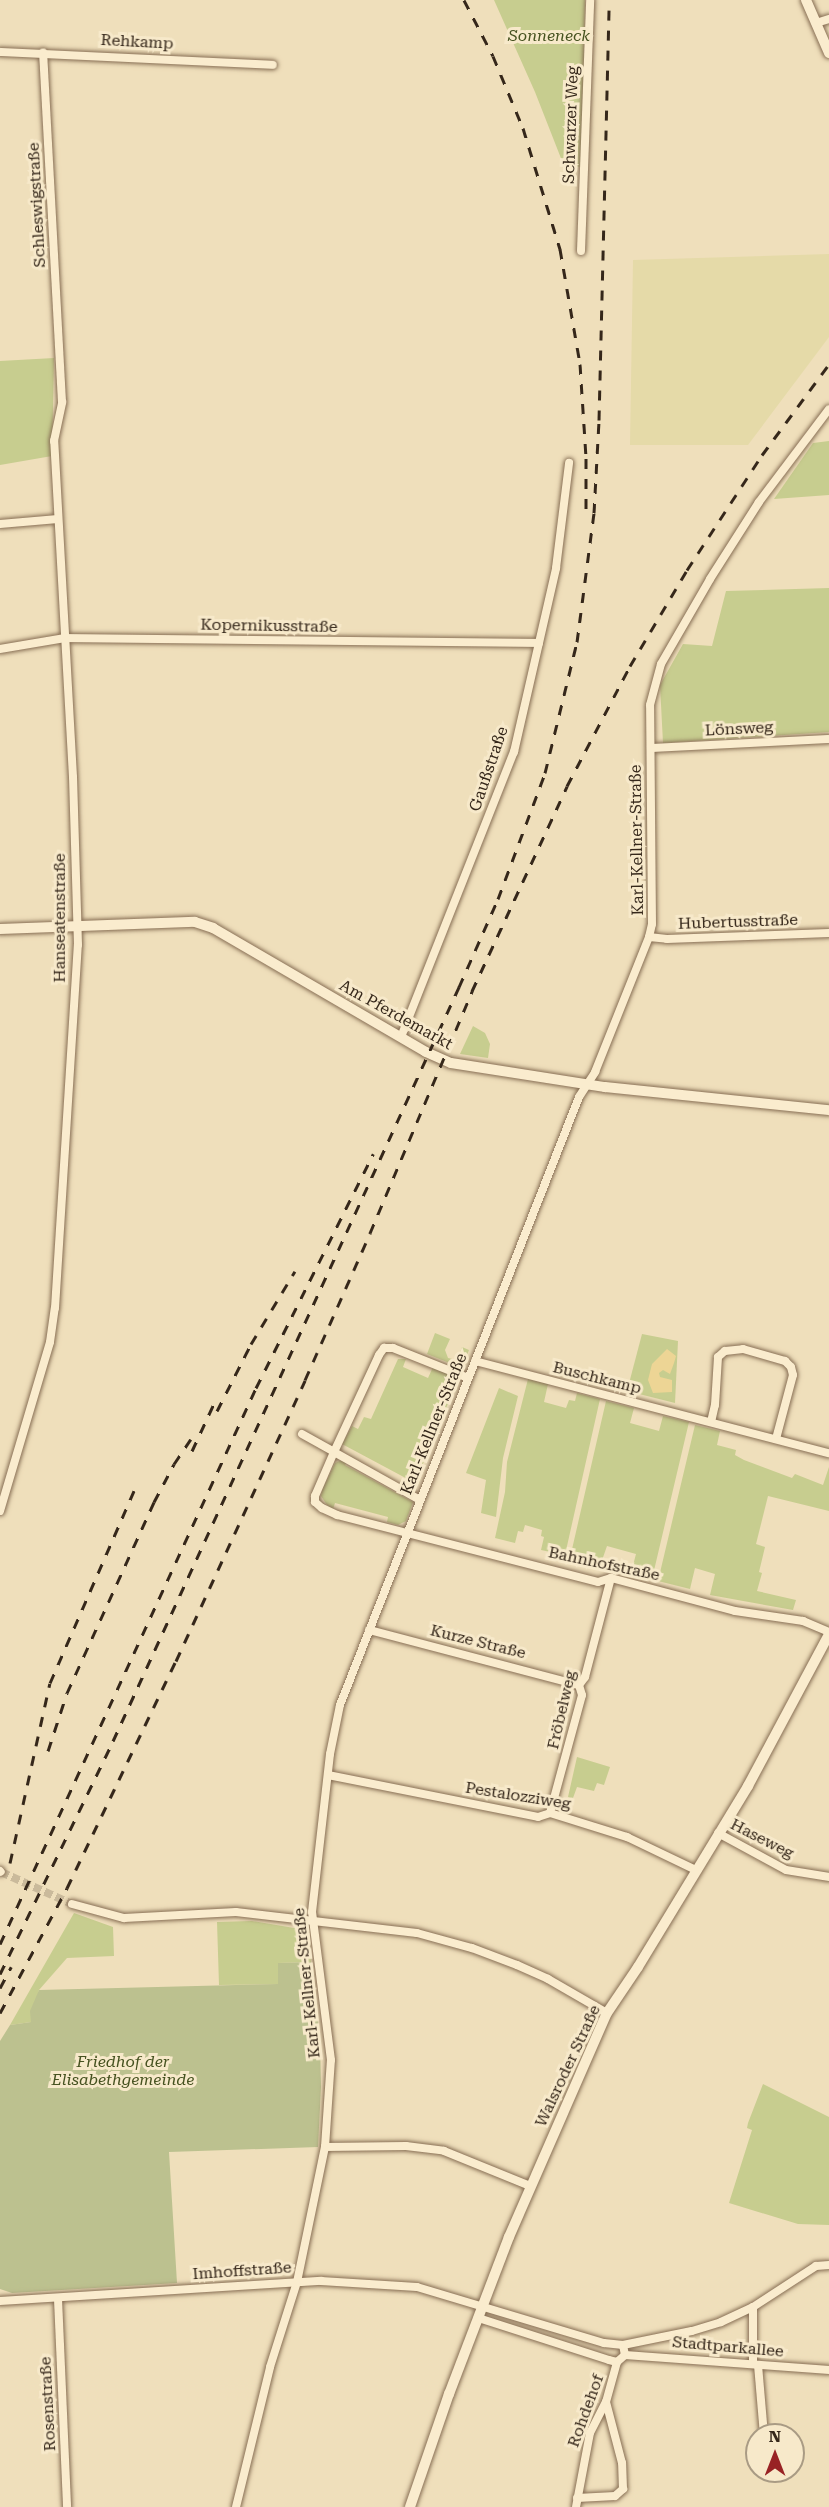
<!DOCTYPE html>
<html>
<head>
<meta charset="utf-8">
<style>
	body { margin:0 }
	#map { position:relative; width:829px; height:2507px; overflow:hidden; background:#efdfbb; font-family:"Roboto Serif",serif }
	div>[style] { position:absolute }
	[style*='--x'] { left:calc(var(--x)*1px); top:calc(var(--y)*1px); width:calc(var(--w)*1px); rotate:calc(var(--a)*1deg) }
	.farmland>* { inset:0; background:#e5daa8 }
	.green>* { inset:0; background:#c7cd8f }
	.sand>* { inset:0; background:#edd595 }
	.cemetery>* { inset:0; background:#bcc18f }
	.minor-tunnel>* { height:8px; margin-top:-4px; transform-origin:0; background:repeating-linear-gradient(90deg,#caba9b 0 8px,transparent 0 12px) }
	.roads { filter:drop-shadow(0 0 2px #876e54) drop-shadow(0 0 2px #876e54) }
	.minor>* { height:8px; margin:-4px; padding:0 4px; transform-origin:4px; border-radius:4px; background:#faecce }
	.tertiary>* { height:10px; margin:-5px; padding:0 5px; transform-origin:5px; border-radius:5px; background:#faecce }
	.rail>* { height:3px; margin-top:-1.5px; transform-origin:0; background:repeating-linear-gradient(90deg,#35271a 0 10px,transparent 0 20px) }
	span { translate:-50% -50%; white-space:nowrap; text-align:center; line-height:1.15; -webkit-text-stroke:6px #f7e9ca; paint-order:stroke }
	.park-label { font-size:16px; color:#465220; font-style:italic }
	.street-label { font-size:16px; color:#35271a }
	.north { position:absolute; left:745px; top:2423px; width:60px; height:60px; box-sizing:border-box; background:#f7e9ca; border:2px solid #a99b84; border-radius:50%; rotate:0deg; font-size:16px; font-weight:700; line-height:24px; text-align:center; color:#35271a }
	.north::after { content:''; display:block; margin:auto; width:21px; height:27px; background:#982224; clip-path:polygon(50% 0,100% 100%,50% 72%,0 100%) }
</style>
</head>
<body>
<div id="map">
	<div class="farmland">
		<i style="clip-path:polygon(829px 254px,829px 337px,748px 445px,630px 445px,633px 260px)"></i>
	</div>
	<div class="green">
		<i style="clip-path:polygon(494px 0,585px 0,582px 167px,564px 166px,535px 92px)"></i>
		<i style="clip-path:polygon(54px 358px,52px 456px,0 465px,0 361px)"></i>
		<i style="clip-path:polygon(829px 441px,829px 495px,774px 499px,813px 443px)"></i>
		<i style="clip-path:polygon(829px 588px,829px 732px,663px 743px,660px 685px,683px 644px,712px 646px,726px 591px)"></i>
		<i style="clip-path:polygon(473px 1026px,485px 1033px,490px 1044px,488px 1058px,460px 1054px)"></i>
		<i style="clip-path:polygon(435px 1333px,450px 1339px,445px 1350px,448px 1358px,457px 1360px,462px 1347px,469px 1350px,462px 1368px,427px 1354px)"></i>
		<i style="clip-path:polygon(642px 1334px,678px 1341px,675px 1403px,627px 1391px)"></i>
		<i style="clip-path:polygon(398px 1359px,406px 1359px,403px 1367px,428px 1378px,433px 1367px,459px 1377px,415px 1483px,342px 1444px,352px 1426px,358px 1429px,364px 1417px,371px 1419px)"></i>
		<i style="clip-path:polygon(528px 1379px,548px 1384px,544px 1402px,566px 1408px,569px 1400px,575px 1401px,577px 1393px,600px 1399px,565px 1555px,541px 1550px,544px 1537px,541px 1536px,542px 1530px,525px 1525px,523px 1532px,518px 1531px,515px 1543px,495px 1538px,505px 1492px,507px 1462px)"></i>
		<i style="clip-path:polygon(499px 1388px,518px 1396px,503px 1458px,496px 1517px,481px 1513px,486px 1480px,466px 1473px)"></i>
		<i style="clip-path:polygon(606px 1401px,634px 1408px,630px 1423px,659px 1431px,663px 1416px,689px 1422px,652px 1579px,631px 1573px,636px 1554px,607px 1546px,600px 1566px,570px 1558px)"></i>
		<i style="clip-path:polygon(695px 1425px,720px 1431px,717px 1445px,736px 1450px,735px 1455px,744px 1460px,792px 1478px,795px 1474px,823px 1485px,829px 1467px,829px 1511px,768px 1496px,756px 1544px,765px 1547px,759px 1572px,762px 1573px,757px 1591px,796px 1600px,793px 1610px,710px 1595px,715px 1574px,695px 1568px,690px 1589px,658px 1581px)"></i>
		<i style="clip-path:polygon(342px 1460px,346px 1463px,345px 1465px,413px 1502px,406px 1521px,398px 1525px,387px 1522px,388px 1517px,335px 1503px,333px 1509px,327px 1505px,321px 1496px,322px 1490px,335px 1463px)"></i>
		<i style="clip-path:polygon(577px 1757px,610px 1767px,604px 1785px,597px 1783px,594px 1791px,577px 1787px,573px 1798px,568px 1797px)"></i>
		<i style="clip-path:polygon(74px 1913px,113px 1927px,114px 1956px,67px 1958px,39px 1990px,31px 2022px,10px 2025px)"></i>
		<i style="clip-path:polygon(252px 1921px,306px 1930px,311px 1962px,278px 1963px,279px 1984px,219px 1985px,217px 1922px)"></i>
		<i style="clip-path:polygon(763px 2084px,829px 2117px,829px 2225px,798px 2224px,729px 2203px,752px 2130px,747px 2128px,748px 2123px)"></i>
	</div>
	<div class="sand">
		<i style="clip-path:polygon(667px 1349px,676px 1356px,674px 1363px,670px 1374px,663px 1370px,659px 1373px,660px 1377px,672px 1380px,672px 1392px,653px 1393px,648px 1380px,652px 1364px)"></i>
	</div>
	<div class="cemetery">
		<i style="clip-path:polygon(311px 1962px,320px 2039px,321px 2087px,318px 2147px,169px 2152px,177px 2283px,12px 2293px,0 2289px,0 2041px,10px 2025px,31px 2022px,30px 2011px,39px 1990px,278px 1984px,278px 1963px)"></i>
	</div>
	<div class="minor-tunnel">
		<i style="--x:1;--y:1872;--w:78;--a:24.3"></i>
	</div>
	<div class="roads">
		<div class="minor">
			<i style="--x:816;--y:23;--w:14;--a:-17"></i>
			<i style="--x:0;--y:52;--w:273;--a:2.7"></i>
			<i style="--x:581;--y:251;--w:251;--a:-87.9"></i>
			<i style="--x:0;--y:524;--w:58;--a:-4.9"></i>
			<i style="--x:0;--y:649;--w:66;--a:-9.6"></i>
			<i style="--x:65;--y:638;--w:474;--a:0.6"></i>
			<i style="--x:651;--y:748;--w:178;--a:-2.9"></i>
			<i style="--x:649;--y:937;--w:18;--a:6"></i>
			<i style="--x:667;--y:939;--w:162;--a:-2.1"></i>
			<i style="--x:401;--y:1037;--w:307;--a:-68.4"></i>
			<i style="--x:514;--y:752;--w:189;--a:-77.1"></i>
			<i style="--x:556;--y:568;--w:106;--a:-82.9"></i>
			<i style="--x:475;--y:1361;--w:366;--a:14.6"></i>
			<i style="--x:711;--y:1422;--w:17;--a:-77"></i>
			<i style="--x:715;--y:1405;--w:48;--a:-86.4"></i>
			<i style="--x:718;--y:1357;--w:9;--a:-41"></i>
			<i style="--x:725;--y:1351;--w:18;--a:-6"></i>
			<i style="--x:743;--y:1349;--w:44;--a:15.9"></i>
			<i style="--x:785;--y:1361;--w:8;--a:45"></i>
			<i style="--x:791;--y:1367;--w:8;--a:76"></i>
			<i style="--x:793;--y:1375;--w:66;--a:104.9"></i>
			<i style="--x:302;--y:1434;--w:37;--a:29"></i>
			<i style="--x:334;--y:1452;--w:107;--a:-65.1"></i>
			<i style="--x:379;--y:1355;--w:9;--a:-54"></i>
			<i style="--x:384;--y:1348;--w:9;--a:0"></i>
			<i style="--x:393;--y:1348;--w:81;--a:21.8"></i>
			<i style="--x:420;--y:1500;--w:98;--a:-150.8"></i>
			<i style="--x:334;--y:1452;--w:48;--a:113.4"></i>
			<i style="--x:315;--y:1496;--w:6;--a:90"></i>
			<i style="--x:315;--y:1502;--w:9;--a:41"></i>
			<i style="--x:322;--y:1508;--w:17;--a:25"></i>
			<i style="--x:337;--y:1515;--w:269;--a:14.4"></i>
			<i style="--x:598;--y:1582;--w:14;--a:-17"></i>
			<i style="--x:611;--y:1578;--w:128;--a:14.9"></i>
			<i style="--x:735;--y:1611;--w:69;--a:8.4"></i>
			<i style="--x:803;--y:1621;--w:28;--a:23"></i>
			<i style="--x:0;--y:1511;--w:176;--a:-73.5"></i>
			<i style="--x:50;--y:1342;--w:34;--a:-82"></i>
			<i style="--x:55;--y:1308;--w:364;--a:-86.4"></i>
			<i style="--x:78;--y:945;--w:168;--a:-91.7"></i>
			<i style="--x:73;--y:777;--w:337;--a:-93.2"></i>
			<i style="--x:54;--y:441;--w:40;--a:-78"></i>
			<i style="--x:62;--y:402;--w:350;--a:-93.1"></i>
			<i style="--x:369;--y:1630;--w:217;--a:14.7"></i>
			<i style="--x:328;--y:1775;--w:214;--a:11.3"></i>
			<i style="--x:538;--y:1817;--w:13;--a:-18"></i>
			<i style="--x:550;--y:1813;--w:81;--a:17.3"></i>
			<i style="--x:627;--y:1837;--w:76;--a:25.6"></i>
			<i style="--x:550;--y:1813;--w:122;--a:-74.8"></i>
			<i style="--x:582;--y:1695;--w:10;--a:-107"></i>
			<i style="--x:579;--y:1685;--w:10;--a:-53"></i>
			<i style="--x:585;--y:1677;--w:102;--a:-75.3"></i>
			<i style="--x:718;--y:1833;--w:77;--a:28.6"></i>
			<i style="--x:786;--y:1870;--w:44;--a:9.2"></i>
			<i style="--x:0;--y:1871;--w:1;--a:45"></i>
			<i style="--x:72;--y:1904;--w:54;--a:15.1"></i>
			<i style="--x:124;--y:1918;--w:112;--a:-3.1"></i>
			<i style="--x:236;--y:1912;--w:182;--a:6.6"></i>
			<i style="--x:417;--y:1933;--w:57;--a:15.3"></i>
			<i style="--x:472;--y:1948;--w:48;--a:20.7"></i>
			<i style="--x:517;--y:1965;--w:34;--a:24"></i>
			<i style="--x:548;--y:1979;--w:68;--a:30"></i>
			<i style="--x:325;--y:2147;--w:81;--a:-0.7"></i>
			<i style="--x:406;--y:2146;--w:38;--a:7"></i>
			<i style="--x:444;--y:2151;--w:93;--a:22.1"></i>
			<i style="--x:58;--y:2299;--w:208;--a:87.5"></i>
			<i style="--x:0;--y:2301;--w:322;--a:-3.6"></i>
			<i style="--x:321;--y:2281;--w:96;--a:3.6"></i>
			<i style="--x:417;--y:2287;--w:195;--a:16.7"></i>
			<i style="--x:604;--y:2343;--w:19;--a:6"></i>
			<i style="--x:623;--y:2345;--w:10;--a:79"></i>
			<i style="--x:625;--y:2355;--w:11;--a:139"></i>
			<i style="--x:617;--y:2362;--w:8;--a:-166"></i>
			<i style="--x:609;--y:2360;--w:138;--a:-162.2"></i>
			<i style="--x:753;--y:2307;--w:57;--a:90"></i>
			<i style="--x:623;--y:2345;--w:70;--a:-11.5"></i>
			<i style="--x:692;--y:2331;--w:30;--a:-17"></i>
			<i style="--x:721;--y:2322;--w:35;--a:-25"></i>
			<i style="--x:753;--y:2307;--w:75;--a:-33.1"></i>
			<i style="--x:816;--y:2266;--w:13;--a:-4"></i>
			<i style="--x:625;--y:2355;--w:205;--a:4.2"></i>
			<i style="--x:758;--y:2365;--w:70;--a:85.1"></i>
			<i style="--x:577;--y:2498;--w:38;--a:-3"></i>
			<i style="--x:615;--y:2496;--w:11;--a:-41"></i>
			<i style="--x:623;--y:2489;--w:26;--a:-92"></i>
			<i style="--x:622;--y:2463;--w:63;--a:-104.7"></i>
			<i style="--x:236;--y:2507;--w:144;--a:-76.3"></i>
			<i style="--x:270;--y:2367;--w:89;--a:-72.4"></i>
			<i style="--x:297;--y:2282;--w:138;--a:-78.3"></i>
			<i style="--x:325;--y:2147;--w:87;--a:-86.1"></i>
			<i style="--x:331;--y:2060;--w:149;--a:-97.3"></i>
			<i style="--x:312;--y:1912;--w:159;--a:-83.5"></i>
			<i style="--x:330;--y:1754;--w:50;--a:-78.5"></i>
			<i style="--x:340;--y:1705;--w:653;--a:-68.54"></i>
			<i style="--x:579;--y:1097;--w:30;--a:-57"></i>
			<i style="--x:595;--y:1072;--w:145;--a:-68.2"></i>
			<i style="--x:649;--y:937;--w:13;--a:-77"></i>
			<i style="--x:652;--y:924;--w:219;--a:-90.5"></i>
			<i style="--x:650;--y:705;--w:42;--a:-75"></i>
			<i style="--x:661;--y:664;--w:98;--a:-60"></i>
			<i style="--x:710;--y:579;--w:91;--a:-57.5"></i>
			<i style="--x:759;--y:502;--w:116;--a:-53"></i>
			<i style="--x:576;--y:2507;--w:75;--a:-79.3"></i>
			<i style="--x:590;--y:2433;--w:35;--a:-63"></i>
			<i style="--x:606;--y:2402;--w:41;--a:-74.6"></i>
		</div>
		<div class="tertiary">
			<i style="--x:806;--y:0;--w:58;--a:66.5"></i>
			<i style="--x:0;--y:929;--w:195;--a:-2.1"></i>
			<i style="--x:195;--y:922;--w:19;--a:18"></i>
			<i style="--x:213;--y:928;--w:246;--a:30.2"></i>
			<i style="--x:426;--y:1052;--w:27;--a:24"></i>
			<i style="--x:451;--y:1063;--w:156;--a:8.9"></i>
			<i style="--x:605;--y:1087;--w:225;--a:5.9"></i>
			<i style="--x:410;--y:2507;--w:120;--a:-71"></i>
			<i style="--x:449;--y:2394;--w:168;--a:-69.1"></i>
			<i style="--x:509;--y:2237;--w:244;--a:-66.4"></i>
			<i style="--x:607;--y:2013;--w:55;--a:-56"></i>
			<i style="--x:638;--y:1967;--w:212;--a:-58.7"></i>
			<i style="--x:748;--y:1786;--w:172;--a:-61.9"></i>
		</div>
	</div>
	<div class="rail">
		<i style="--x:464;--y:0;--w:63;--a:62.6"></i>
		<i style="--x:493;--y:56;--w:78;--a:67.4"></i>
		<i style="--x:523;--y:128;--w:127;--a:73"></i>
		<i style="--x:560;--y:249;--w:117;--a:80.1"></i>
		<i style="--x:580;--y:364;--w:94;--a:86.3"></i>
		<i style="--x:586;--y:458;--w:59;--a:90"></i>
		<i style="--x:217;--y:1411;--w:75;--a:-63.1"></i>
		<i style="--x:251;--y:1344;--w:85;--a:-58.9"></i>
		<i style="--x:192;--y:1451;--w:57;--a:-65.2"></i>
		<i style="--x:48;--y:1751;--w:61;--a:-71.9"></i>
		<i style="--x:67;--y:1693;--w:210;--a:-65.5"></i>
		<i style="--x:154;--y:1502;--w:43;--a:-62.2"></i>
		<i style="--x:174;--y:1464;--w:30;--a:-56"></i>
		<i style="--x:10;--y:1863;--w:184;--a:-77.5"></i>
		<i style="--x:50;--y:1683;--w:210;--a:-66.4"></i>
		<i style="--x:0;--y:1944;--w:612;--a:-65.28"></i>
		<i style="--x:256;--y:1388;--w:262;--a:-63.4"></i>
		<i style="--x:0;--y:1974;--w:259;--a:-64.1"></i>
		<i style="--x:113;--y:1741;--w:830;--a:-65.35"></i>
		<i style="--x:459;--y:987;--w:96;--a:-66.1"></i>
		<i style="--x:498;--y:899;--w:134;--a:-69.5"></i>
		<i style="--x:545;--y:773;--w:135;--a:-76.3"></i>
		<i style="--x:577;--y:642;--w:130;--a:-82.5"></i>
		<i style="--x:594;--y:513;--w:93;--a:-86.9"></i>
		<i style="--x:599;--y:420;--w:420;--a:-88.6"></i>
		<i style="--x:0;--y:1988;--w:24;--a:-62"></i>
		<i style="--x:0;--y:2013;--w:142;--a:-61.8"></i>
		<i style="--x:67;--y:1888;--w:252;--a:-64.4"></i>
		<i style="--x:176;--y:1661;--w:309;--a:-65.3"></i>
		<i style="--x:305;--y:1380;--w:161;--a:-66.1"></i>
		<i style="--x:370;--y:1233;--w:263;--a:-67.1"></i>
		<i style="--x:472;--y:991;--w:226;--a:-65.1"></i>
		<i style="--x:567;--y:786;--w:136;--a:-62.3"></i>
		<i style="--x:630;--y:666;--w:112;--a:-59.3"></i>
		<i style="--x:687;--y:570;--w:137;--a:-56.9"></i>
		<i style="--x:762;--y:455;--w:113;--a:-53.6"></i>
	</div>
	<div class="park-label">
		<span style="left:549px;top:36px">Sonneneck</span>
		<span style="left:123px;top:2071px">Friedhof der<br>Elisabethgemeinde</span>
	</div>
	<div class="street-label">
		<span style="left:137px;top:42px;rotate:3deg">Rehkamp</span>
		<span style="left:571px;top:125px;rotate:-88deg">Schwarzer Weg</span>
		<span style="left:37px;top:205px;rotate:-93deg">Schleswigstraße</span>
		<span style="left:269px;top:626px;rotate:1deg">Kopernikusstraße</span>
		<span style="left:739px;top:729px;rotate:-3deg">Lönsweg</span>
		<span style="left:489px;top:769px;rotate:-71deg">Gaußstraße</span>
		<span style="left:637px;top:840px;rotate:-91deg">Karl-Kellner-Straße</span>
		<span style="left:60px;top:918px;rotate:-90deg">Hanseatenstraße</span>
		<span style="left:738px;top:922px;rotate:-2deg">Hubertusstraße</span>
		<span style="left:396px;top:1015px;rotate:29deg">Am Pferdemarkt</span>
		<span style="left:597px;top:1378px;rotate:14deg">Buschkamp</span>
		<span style="left:434px;top:1424px;rotate:-68deg">Karl-Kellner-Straße</span>
		<span style="left:604px;top:1564px;rotate:12deg">Bahnhofstraße</span>
		<span style="left:478px;top:1642px;rotate:14deg">Kurze Straße</span>
		<span style="left:562px;top:1710px;rotate:-77deg">Fröbelweg</span>
		<span style="left:518px;top:1796px;rotate:9deg">Pestalozziweg</span>
		<span style="left:762px;top:1839px;rotate:27deg">Haseweg</span>
		<span style="left:307px;top:1983px;rotate:-96deg">Karl-Kellner-Straße</span>
		<span style="left:568px;top:2066px;rotate:-65deg">Walsroder Straße</span>
		<span style="left:242px;top:2271px;rotate:-4deg">Imhoffstraße</span>
		<span style="left:728px;top:2347px;rotate:5deg">Stadtparkallee</span>
		<span style="left:48px;top:2404px;rotate:-93deg">Rosenstraße</span>
		<span style="left:586px;top:2411px;rotate:-70deg">Rohdehof</span>
	</div>
	<div class="north">N</div>
</div>
</body>
</html>
